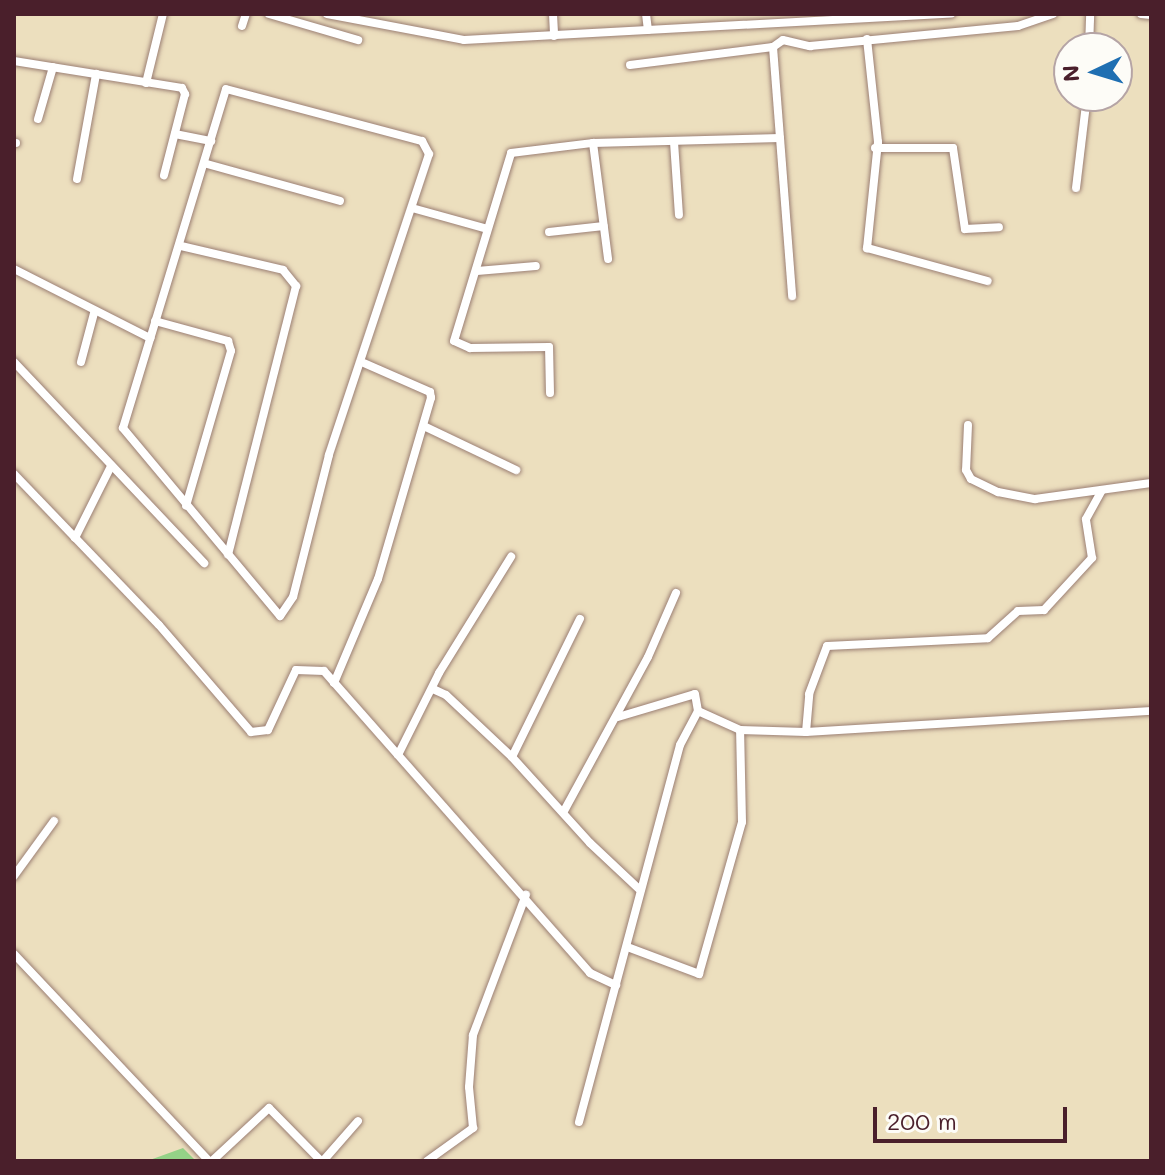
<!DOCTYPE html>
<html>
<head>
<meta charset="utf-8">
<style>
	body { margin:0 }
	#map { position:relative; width:1165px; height:1175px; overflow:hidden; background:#ecdfbe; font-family:Mali,sans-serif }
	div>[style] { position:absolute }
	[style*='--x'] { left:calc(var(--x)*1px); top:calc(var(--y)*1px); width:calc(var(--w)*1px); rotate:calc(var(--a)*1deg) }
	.green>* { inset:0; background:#94d287 }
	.roads { filter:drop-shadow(0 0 2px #9b7f74) drop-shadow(0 0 2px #9b7f74) }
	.street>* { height:8px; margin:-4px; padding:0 4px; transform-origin:4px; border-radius:4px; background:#fff }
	span { translate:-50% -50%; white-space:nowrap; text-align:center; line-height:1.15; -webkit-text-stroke:6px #fdfcf7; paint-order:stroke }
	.frame { position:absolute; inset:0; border:16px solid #4a1f2b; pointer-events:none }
	.north { position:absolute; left:1053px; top:32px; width:80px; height:80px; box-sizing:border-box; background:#fdfcf7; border:2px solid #b5a4a5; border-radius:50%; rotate:266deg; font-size:22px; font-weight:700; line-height:32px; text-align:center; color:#4a1f2b }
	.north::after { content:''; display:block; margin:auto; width:28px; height:36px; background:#1f6fb2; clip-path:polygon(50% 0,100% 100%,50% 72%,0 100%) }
	.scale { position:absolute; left:873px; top:1107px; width:194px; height:36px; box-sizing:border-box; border:4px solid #4a1f2b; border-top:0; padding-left:10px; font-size:24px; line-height:28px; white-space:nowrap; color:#4a1f2b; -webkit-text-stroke:6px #fdfcf7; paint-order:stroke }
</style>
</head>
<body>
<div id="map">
	<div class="green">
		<i style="clip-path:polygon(183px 1148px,196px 1161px,147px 1161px)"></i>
	</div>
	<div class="roads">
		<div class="street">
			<i style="--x:269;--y:14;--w:93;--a:16.3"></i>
			<i style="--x:327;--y:14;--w:139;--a:10.7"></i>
			<i style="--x:464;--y:40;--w:488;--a:-3.1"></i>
			<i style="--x:553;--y:14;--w:22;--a:87"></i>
			<i style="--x:646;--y:14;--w:16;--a:83"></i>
			<i style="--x:1141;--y:14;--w:10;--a:6"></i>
			<i style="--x:242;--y:26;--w:13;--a:-72"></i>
			<i style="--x:867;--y:39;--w:104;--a:83.9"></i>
			<i style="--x:878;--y:142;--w:107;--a:95.9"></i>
			<i style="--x:867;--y:248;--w:125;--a:15.3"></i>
			<i style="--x:773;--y:47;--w:250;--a:85.6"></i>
			<i style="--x:1089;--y:48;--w:34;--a:-88"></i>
			<i style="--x:14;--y:61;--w:170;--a:9.1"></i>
			<i style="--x:182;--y:88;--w:7;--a:63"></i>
			<i style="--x:185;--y:94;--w:84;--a:104.5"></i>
			<i style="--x:630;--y:65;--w:144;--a:-7.2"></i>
			<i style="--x:773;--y:47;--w:12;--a:-35"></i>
			<i style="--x:783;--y:40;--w:28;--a:13"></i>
			<i style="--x:810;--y:46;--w:209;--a:-5.5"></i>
			<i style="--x:1018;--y:26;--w:37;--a:-19"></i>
			<i style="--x:146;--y:83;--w:71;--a:-76.2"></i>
			<i style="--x:226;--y:89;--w:203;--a:14.9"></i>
			<i style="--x:422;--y:141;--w:15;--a:62"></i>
			<i style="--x:429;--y:154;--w:317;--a:108.4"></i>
			<i style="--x:329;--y:455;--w:146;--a:104.2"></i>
			<i style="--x:293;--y:597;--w:23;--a:124"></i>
			<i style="--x:280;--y:616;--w:245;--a:-129.9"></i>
			<i style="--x:123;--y:428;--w:354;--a:-73.1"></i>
			<i style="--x:38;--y:119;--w:54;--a:-73.9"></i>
			<i style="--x:175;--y:134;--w:37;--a:11"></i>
			<i style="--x:674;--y:142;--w:73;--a:86.1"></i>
			<i style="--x:14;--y:143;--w:2;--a:0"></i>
			<i style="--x:593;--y:143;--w:117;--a:82.6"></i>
			<i style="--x:875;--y:148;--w:78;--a:0"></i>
			<i style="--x:953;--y:148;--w:82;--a:81.6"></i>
			<i style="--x:965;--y:229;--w:34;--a:-3"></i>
			<i style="--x:207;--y:164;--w:138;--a:15.5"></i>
			<i style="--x:77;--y:179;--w:107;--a:-79.7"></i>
			<i style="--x:1076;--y:188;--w:93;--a:-83.2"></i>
			<i style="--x:412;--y:208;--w:78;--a:15.6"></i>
			<i style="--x:549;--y:232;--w:55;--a:-6.2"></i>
			<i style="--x:181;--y:246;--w:105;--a:13.2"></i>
			<i style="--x:283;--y:270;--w:21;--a:51"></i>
			<i style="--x:296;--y:286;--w:277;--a:104.2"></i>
			<i style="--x:14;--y:269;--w:153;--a:26.9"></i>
			<i style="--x:477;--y:271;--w:59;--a:-4.8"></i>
			<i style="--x:155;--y:321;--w:76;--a:15.3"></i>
			<i style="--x:228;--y:341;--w:10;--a:73"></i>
			<i style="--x:231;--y:351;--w:161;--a:106.2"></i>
			<i style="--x:14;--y:362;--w:277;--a:46.6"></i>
			<i style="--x:81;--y:362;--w:51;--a:-75.1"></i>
			<i style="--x:550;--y:393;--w:46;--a:-91.2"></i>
			<i style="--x:549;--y:347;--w:79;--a:179.3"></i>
			<i style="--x:470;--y:348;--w:17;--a:-156"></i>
			<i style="--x:454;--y:341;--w:196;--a:-73.1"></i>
			<i style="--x:511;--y:153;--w:83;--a:-7"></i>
			<i style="--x:593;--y:143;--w:187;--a:-1.5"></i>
			<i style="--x:968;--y:425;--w:45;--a:92.5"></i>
			<i style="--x:966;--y:470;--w:10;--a:61"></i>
			<i style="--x:971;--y:479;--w:30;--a:26"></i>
			<i style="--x:998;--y:492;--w:38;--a:11"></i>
			<i style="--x:1035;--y:499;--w:117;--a:-7.9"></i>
			<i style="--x:426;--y:427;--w:100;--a:25.5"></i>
			<i style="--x:14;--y:474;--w:209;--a:46.2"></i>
			<i style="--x:159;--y:625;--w:141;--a:49.3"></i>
			<i style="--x:251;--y:732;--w:17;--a:-7"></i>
			<i style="--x:268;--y:730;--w:66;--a:-65"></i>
			<i style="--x:296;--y:670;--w:28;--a:2"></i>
			<i style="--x:324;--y:671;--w:402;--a:48.6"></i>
			<i style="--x:590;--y:973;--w:29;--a:25"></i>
			<i style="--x:75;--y:538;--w:80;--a:-63.4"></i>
			<i style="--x:334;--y:683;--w:113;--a:-67.1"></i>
			<i style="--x:378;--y:579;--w:189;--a:-73.7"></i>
			<i style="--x:431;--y:398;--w:6;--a:-99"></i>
			<i style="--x:430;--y:392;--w:72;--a:-156.3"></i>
			<i style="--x:433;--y:689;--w:14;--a:25"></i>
			<i style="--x:446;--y:695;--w:91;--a:43.2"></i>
			<i style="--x:512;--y:757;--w:116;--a:47.8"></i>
			<i style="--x:590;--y:843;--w:67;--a:43.2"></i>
			<i style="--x:618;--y:717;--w:80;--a:-16.6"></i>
			<i style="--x:695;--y:694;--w:17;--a:80"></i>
			<i style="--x:806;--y:732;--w:38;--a:-85"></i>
			<i style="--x:809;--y:694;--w:51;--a:-69.4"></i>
			<i style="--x:827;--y:646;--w:161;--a:-2.8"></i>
			<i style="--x:988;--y:638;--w:40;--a:-42"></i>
			<i style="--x:1018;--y:611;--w:26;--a:-2"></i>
			<i style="--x:1044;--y:610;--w:71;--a:-47.3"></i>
			<i style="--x:1092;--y:558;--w:39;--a:-99"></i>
			<i style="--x:1086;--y:519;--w:33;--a:-61"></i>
			<i style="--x:398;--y:755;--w:92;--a:-63.4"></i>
			<i style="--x:439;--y:673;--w:137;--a:-58.2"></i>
			<i style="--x:512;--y:757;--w:154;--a:-63.8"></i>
			<i style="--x:564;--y:811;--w:175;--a:-61.4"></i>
			<i style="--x:648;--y:657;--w:70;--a:-66.4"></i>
			<i style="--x:14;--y:876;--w:68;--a:-54"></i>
			<i style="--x:630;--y:948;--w:74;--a:20.6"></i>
			<i style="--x:699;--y:974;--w:158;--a:-74.2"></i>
			<i style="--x:742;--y:822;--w:92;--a:-91.2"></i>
			<i style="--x:14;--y:954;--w:284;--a:46.7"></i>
			<i style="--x:579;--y:1122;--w:390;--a:-75"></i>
			<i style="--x:680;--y:745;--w:38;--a:-62"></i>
			<i style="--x:698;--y:711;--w:46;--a:24.3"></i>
			<i style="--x:740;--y:730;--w:66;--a:1.7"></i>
			<i style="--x:806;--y:732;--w:346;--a:-3.5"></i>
			<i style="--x:212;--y:1161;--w:78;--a:-42.9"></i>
			<i style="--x:269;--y:1108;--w:74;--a:45.5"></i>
			<i style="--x:323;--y:1161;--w:53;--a:-48.8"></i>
			<i style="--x:427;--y:1161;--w:57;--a:-35.7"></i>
			<i style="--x:473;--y:1128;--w:41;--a:-95.6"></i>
			<i style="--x:469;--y:1087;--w:52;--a:-85.6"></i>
			<i style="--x:473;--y:1035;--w:150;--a:-69.3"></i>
		</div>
	</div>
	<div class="frame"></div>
	<div class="north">N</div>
	<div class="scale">200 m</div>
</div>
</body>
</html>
